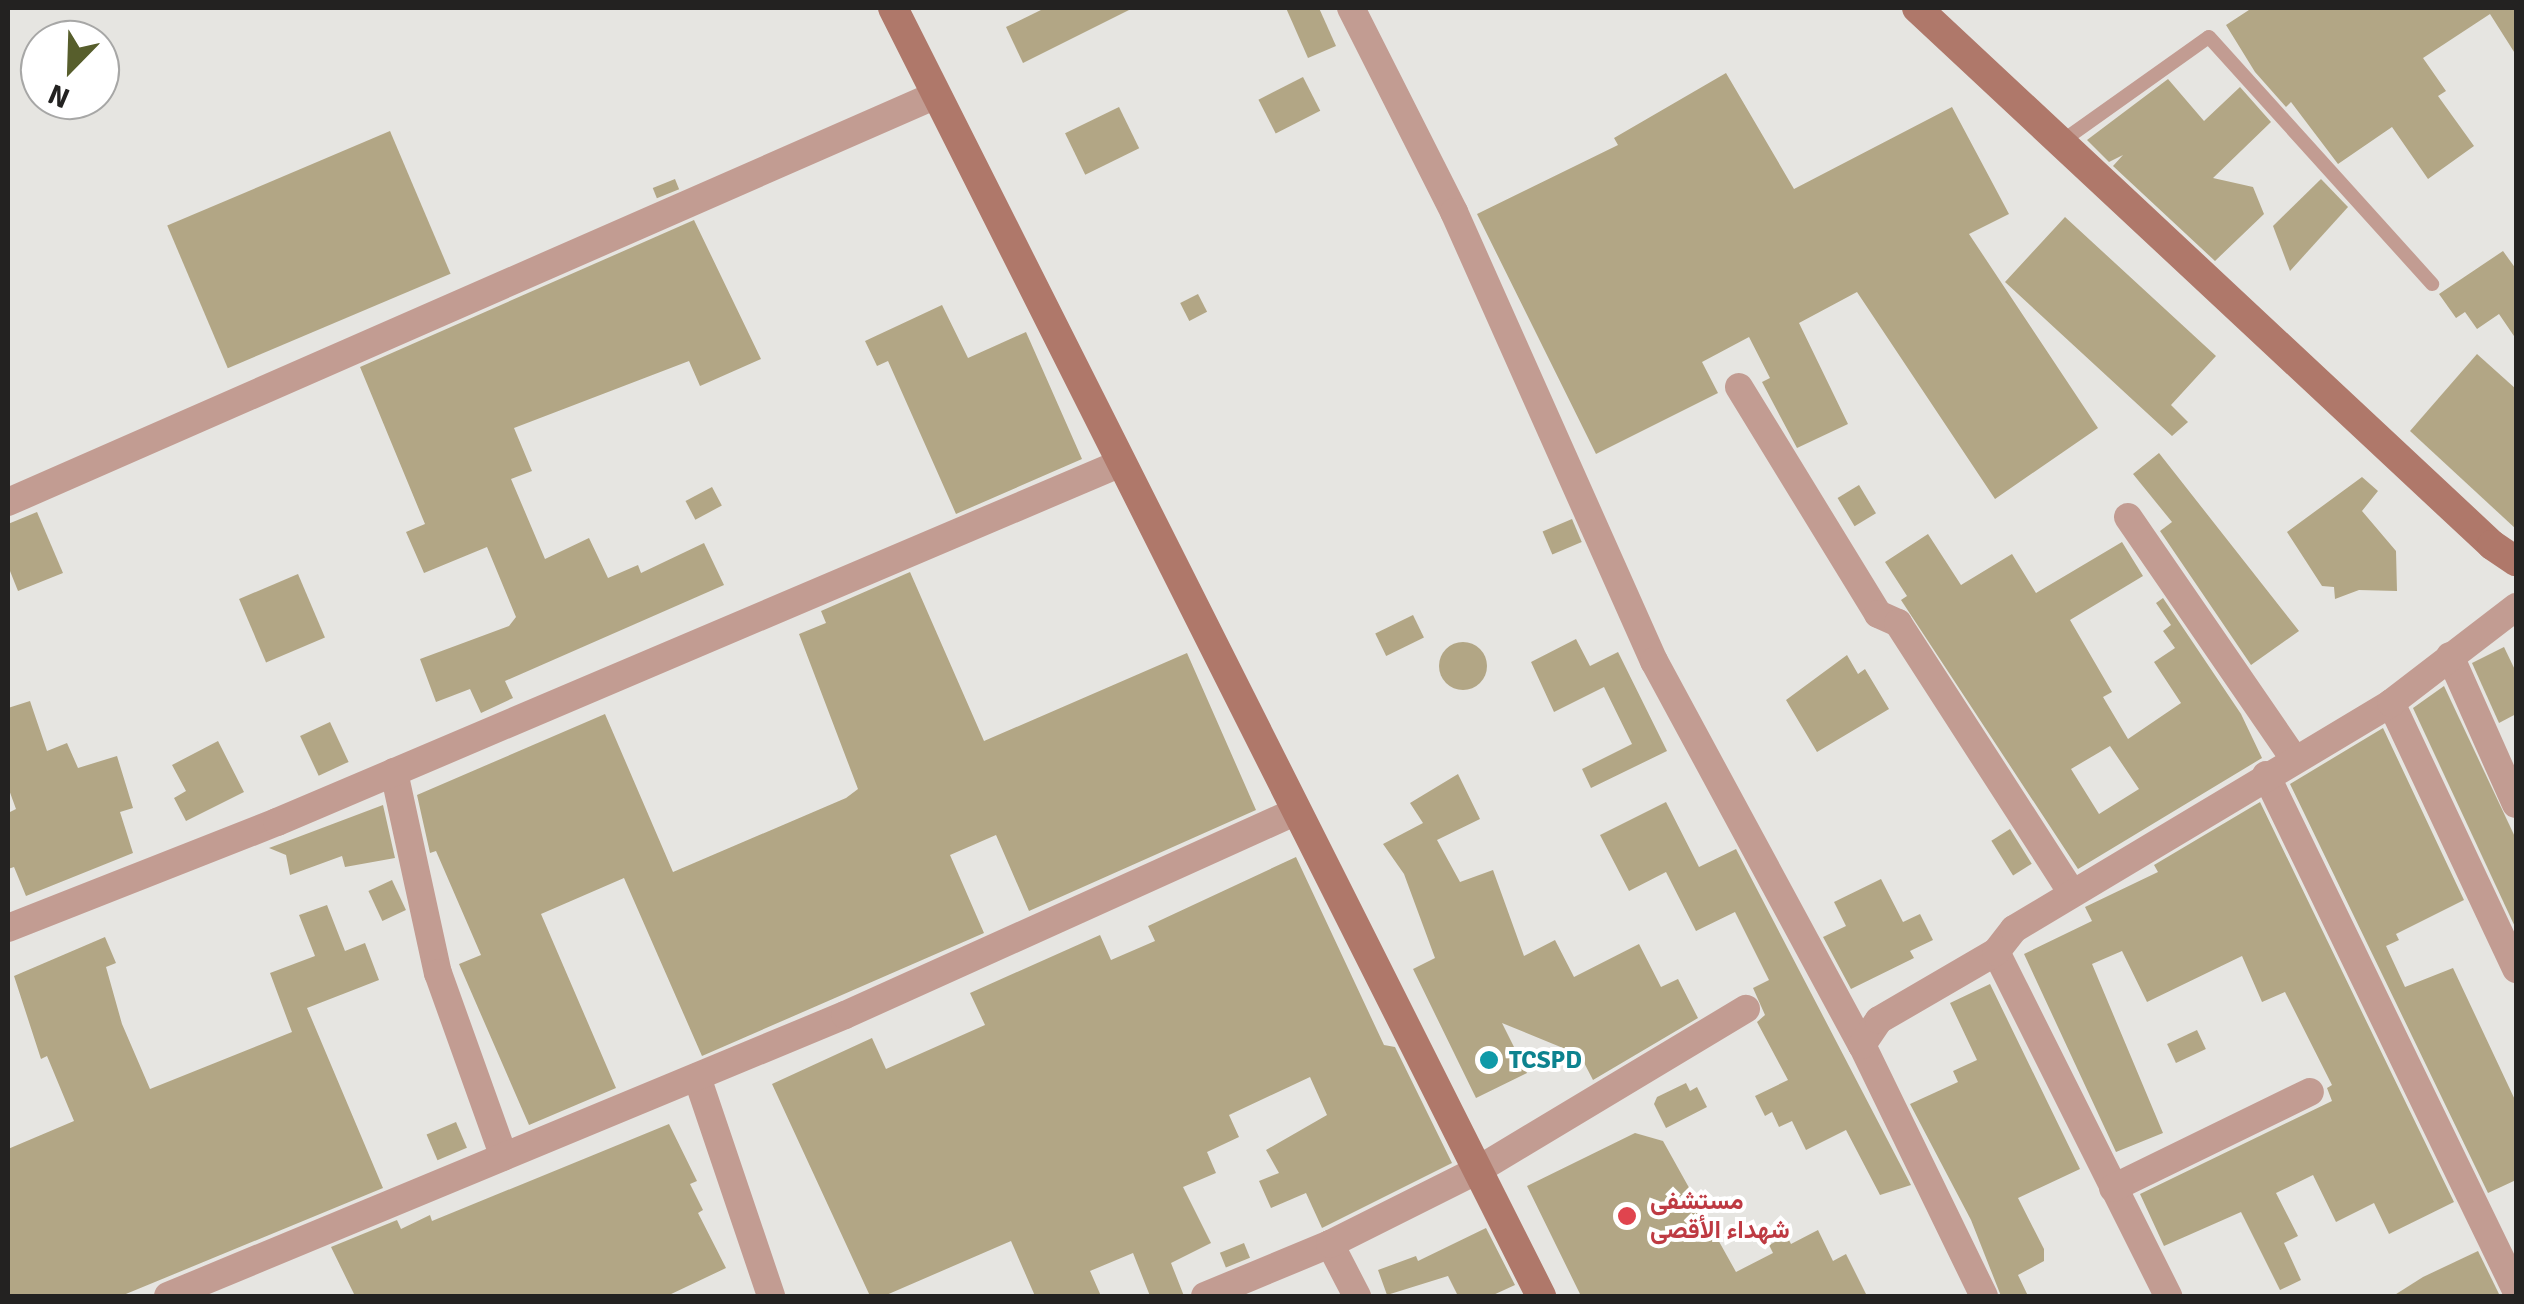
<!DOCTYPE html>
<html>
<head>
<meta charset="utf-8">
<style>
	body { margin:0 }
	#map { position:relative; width:2524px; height:1304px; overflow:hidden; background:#e6e5e1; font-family:Signika,Vazirmatn,sans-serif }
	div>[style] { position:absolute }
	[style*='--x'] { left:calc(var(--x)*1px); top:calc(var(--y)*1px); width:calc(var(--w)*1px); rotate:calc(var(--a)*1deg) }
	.building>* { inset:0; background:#b2a685; transform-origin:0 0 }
	.round { border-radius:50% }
	.lane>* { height:14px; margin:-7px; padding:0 7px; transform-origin:7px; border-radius:7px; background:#c29c92 }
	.street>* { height:28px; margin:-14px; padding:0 14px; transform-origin:14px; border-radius:14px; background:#c29c92 }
	.secondary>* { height:30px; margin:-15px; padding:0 15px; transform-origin:15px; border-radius:15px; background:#af786a }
	.dots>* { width:28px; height:28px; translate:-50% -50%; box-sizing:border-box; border:5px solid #fff; border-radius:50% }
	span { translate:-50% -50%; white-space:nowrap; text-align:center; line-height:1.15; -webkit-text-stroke:8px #fff; paint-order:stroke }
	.culture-label { font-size:25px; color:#0d838f; font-weight:700 }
	.left { translate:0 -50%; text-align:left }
	.health-label { font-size:25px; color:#be3a42; font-weight:700 }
	.frame { position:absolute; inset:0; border:10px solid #232221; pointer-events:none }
	.north { position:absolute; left:20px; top:20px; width:100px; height:100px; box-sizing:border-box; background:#fff; border:2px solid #a7a7a6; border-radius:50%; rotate:203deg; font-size:28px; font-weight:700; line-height:40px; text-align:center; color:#232221 }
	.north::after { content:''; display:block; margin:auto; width:35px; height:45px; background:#575e2c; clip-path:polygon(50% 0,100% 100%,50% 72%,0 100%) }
</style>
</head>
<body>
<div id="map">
	<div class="building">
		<i style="clip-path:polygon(1045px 8px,1133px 8px,1023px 63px,1006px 27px)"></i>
		<i style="clip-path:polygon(1286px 8px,1319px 8px,1336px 46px,1308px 58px)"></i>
		<i style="clip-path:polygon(2252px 8px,2516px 8px,2516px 55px,2490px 14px,2423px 58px,2446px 91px,2438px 96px,2474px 146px,2428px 179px,2392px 127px,2338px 164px,2291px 102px,2286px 107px,2255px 72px,2226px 25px)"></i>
		<i style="clip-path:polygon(1726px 73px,1794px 189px,1952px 107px,2009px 214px,1969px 234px,2098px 428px,1995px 499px,1857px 292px,1799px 323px,1848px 424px,1797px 448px,1762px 382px,1770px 378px,1749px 337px,1702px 362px,1718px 393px,1596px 454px,1477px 214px,1618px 145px,1614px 138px)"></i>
		<i style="left:1303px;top:77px;width:38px;height:50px;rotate:63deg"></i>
		<i style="clip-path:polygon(2168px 79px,2204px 121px,2240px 87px,2271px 122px,2213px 178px,2253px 187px,2264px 214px,2215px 261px,2113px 166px,2123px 155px,2109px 162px,2087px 140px)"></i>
		<i style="left:1119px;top:107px;width:46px;height:60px;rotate:64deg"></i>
		<i style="left:390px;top:131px;width:155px;height:242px;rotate:67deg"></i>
		<i style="left:675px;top:179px;width:11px;height:24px;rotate:68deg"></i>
		<i style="clip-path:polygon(2321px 179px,2348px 207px,2290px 271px,2273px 226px)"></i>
		<i style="clip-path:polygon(2065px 217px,2216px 356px,2171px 405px,2188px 422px,2172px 436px,2005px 282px)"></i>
		<i style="clip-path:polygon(694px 220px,761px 359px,700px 386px,689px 361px,514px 428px,532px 471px,511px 479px,545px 559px,589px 538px,608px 578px,638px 565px,641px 573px,704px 543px,724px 585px,505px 681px,513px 698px,481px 713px,470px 689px,436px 702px,420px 659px,509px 626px,516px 617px,487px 547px,424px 573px,406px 532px,425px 524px,360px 367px)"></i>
		<i style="clip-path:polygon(2503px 251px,2516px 269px,2516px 339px,2499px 314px,2477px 329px,2465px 312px,2456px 318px,2439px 294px)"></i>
		<i style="left:1198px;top:294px;width:20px;height:20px;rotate:63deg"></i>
		<i style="clip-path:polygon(942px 305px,968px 358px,1026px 332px,1082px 459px,956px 514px,888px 361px,877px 366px,865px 341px)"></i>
		<i style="clip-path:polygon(2477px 354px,2516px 389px,2516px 529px,2410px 431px)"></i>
		<i style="clip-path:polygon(2159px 453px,2299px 631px,2251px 665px,2160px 531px,2172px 522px,2133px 474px)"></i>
		<i style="clip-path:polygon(2362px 477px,2378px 491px,2362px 511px,2396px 551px,2397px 591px,2359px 590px,2335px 599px,2334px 587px,2322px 586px,2287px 532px)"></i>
		<i style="left:1859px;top:485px;width:33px;height:25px;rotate:59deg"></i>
		<i style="left:712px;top:487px;width:21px;height:30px;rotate:62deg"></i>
		<i style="clip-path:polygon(37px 512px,63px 573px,18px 591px,8px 566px,8px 524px)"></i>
		<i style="left:1572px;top:519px;width:25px;height:32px;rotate:67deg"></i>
		<i style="clip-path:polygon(evenodd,1928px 534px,1961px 585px,2012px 554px,2036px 593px,2122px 542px,2143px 576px,2070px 620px,2112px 692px,2103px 697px,2128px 739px,2181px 703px,2154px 662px,2175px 648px,2163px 631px,2171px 625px,2156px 603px,2163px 598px,2241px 714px,2262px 758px,2078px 869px,1901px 600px,1907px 596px,1885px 562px,1928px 534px,2110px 746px,2139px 789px,2099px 814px,2071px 769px,2110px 746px)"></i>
		<i style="clip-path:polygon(910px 572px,984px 741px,1187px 653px,1256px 810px,1029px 911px,996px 835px,950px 855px,984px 933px,702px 1056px,624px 878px,541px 914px,616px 1088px,529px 1125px,459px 964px,481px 955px,436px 851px,430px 853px,417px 795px,605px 714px,673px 872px,846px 798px,858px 789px,799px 634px,826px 623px,821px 611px)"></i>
		<i style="left:298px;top:574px;width:69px;height:64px;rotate:67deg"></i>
		<i style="left:1413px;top:615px;width:25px;height:42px;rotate:64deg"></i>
		<i style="clip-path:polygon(1576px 639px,1590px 666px,1618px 652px,1667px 751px,1591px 788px,1582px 769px,1632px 744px,1604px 687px,1554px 712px,1531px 662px)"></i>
		<i class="round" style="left:1439px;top:642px;width:48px;height:48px"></i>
		<i style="clip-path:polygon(2504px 647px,2516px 672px,2516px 714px,2499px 723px,2472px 663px)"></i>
		<i style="clip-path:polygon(1847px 655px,1858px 674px,1865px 669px,1889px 709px,1817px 752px,1786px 700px)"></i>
		<i style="clip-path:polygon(2444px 686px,2516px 839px,2516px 929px,2413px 708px)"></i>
		<i style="clip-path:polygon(30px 701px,47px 751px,67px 743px,78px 768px,117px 756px,133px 808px,120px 812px,133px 853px,26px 896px,14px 867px,8px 869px,8px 813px,16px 809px,8px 787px,8px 708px)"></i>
		<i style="left:330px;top:722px;width:44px;height:33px;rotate:65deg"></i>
		<i style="clip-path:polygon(2383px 728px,2464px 900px,2396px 934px,2399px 940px,2386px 946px,2405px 987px,2453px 968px,2516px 1102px,2516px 1180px,2488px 1193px,2290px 784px)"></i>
		<i style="clip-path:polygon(218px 741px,244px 792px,186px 821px,174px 798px,186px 791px,172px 765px)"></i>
		<i style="clip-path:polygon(1458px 774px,1480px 819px,1437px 840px,1460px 882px,1493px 870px,1524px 956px,1555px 940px,1574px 977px,1639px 944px,1661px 987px,1678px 979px,1698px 1018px,1593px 1080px,1580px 1055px,1502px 1023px,1527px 1073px,1476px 1098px,1413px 969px,1435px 958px,1404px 874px,1383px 844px,1423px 823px,1410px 803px)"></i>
		<i style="clip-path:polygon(1666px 802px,1699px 867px,1736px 849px,1911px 1185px,1880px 1195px,1846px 1130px,1806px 1150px,1792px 1121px,1779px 1127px,1772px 1112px,1765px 1116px,1755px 1096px,1788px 1080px,1757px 1022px,1765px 1015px,1753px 988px,1769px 980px,1735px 912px,1696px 931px,1666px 872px,1629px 891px,1600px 835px)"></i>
		<i style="clip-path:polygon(2260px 802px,2454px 1202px,2389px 1234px,2374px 1203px,2336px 1222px,2313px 1175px,2276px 1193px,2298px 1236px,2284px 1243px,2301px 1280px,2280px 1290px,2241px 1212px,2164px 1246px,2140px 1194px,2332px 1101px,2327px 1088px,2332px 1085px,2285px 992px,2262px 1002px,2242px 956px,2147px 1002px,2122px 951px,2092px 964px,2163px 1133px,2116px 1152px,2024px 954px,2092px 921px,2085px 907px,2158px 872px,2154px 865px)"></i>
		<i style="clip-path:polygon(383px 805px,395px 858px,345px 867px,342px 856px,290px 875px,286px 855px,269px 848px)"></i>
		<i style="left:2010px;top:829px;width:41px;height:22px;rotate:58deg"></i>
		<i style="clip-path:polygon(1296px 857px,1384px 1045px,1395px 1047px,1452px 1163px,1322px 1228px,1306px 1193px,1271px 1208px,1259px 1181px,1279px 1173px,1266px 1150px,1327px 1115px,1310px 1077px,1229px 1115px,1239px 1137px,1207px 1152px,1216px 1173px,1183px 1187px,1211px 1243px,1171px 1263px,1184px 1296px,1150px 1296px,1133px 1253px,1090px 1271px,1101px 1296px,1035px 1296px,1011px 1241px,884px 1296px,870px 1296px,772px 1084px,872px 1038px,886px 1069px,985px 1025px,970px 993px,1100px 935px,1111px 960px,1155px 941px,1148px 926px)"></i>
		<i style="clip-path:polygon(1881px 879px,1903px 922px,1920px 914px,1933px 940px,1910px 951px,1914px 958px,1851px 989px,1823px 937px,1846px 926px,1834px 902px)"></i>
		<i style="left:392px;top:880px;width:33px;height:26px;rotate:65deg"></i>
		<i style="clip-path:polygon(327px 905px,345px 951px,365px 943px,379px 980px,307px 1008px,383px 1188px,121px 1296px,8px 1296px,8px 1149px,74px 1121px,47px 1056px,41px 1059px,14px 976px,105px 937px,116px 963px,106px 967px,122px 1024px,150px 1089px,292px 1032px,270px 973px,315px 956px,299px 915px)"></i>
		<i style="clip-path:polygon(1990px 984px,2080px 1169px,2018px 1198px,2044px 1249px,2044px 1261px,2018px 1275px,2028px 1296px,2001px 1296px,1971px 1220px,1910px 1104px,1958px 1082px,1953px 1071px,1977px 1060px,1950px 1003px)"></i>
		<i style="left:2197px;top:1030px;width:21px;height:33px;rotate:65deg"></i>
		<i style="clip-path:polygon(1686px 1083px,1690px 1091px,1697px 1087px,1707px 1107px,1666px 1128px,1654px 1104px,1657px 1097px)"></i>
		<i style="left:456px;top:1122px;width:28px;height:32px;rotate:67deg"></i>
		<i style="clip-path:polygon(669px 1124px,697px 1181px,690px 1184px,703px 1210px,698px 1213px,726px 1268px,667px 1296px,355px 1296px,331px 1247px,397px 1220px,401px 1229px,430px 1215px,432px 1221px)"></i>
		<i style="clip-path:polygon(1635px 1133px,1663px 1141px,1736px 1272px,1773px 1253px,1769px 1245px,1787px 1236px,1791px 1244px,1818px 1230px,1833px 1261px,1846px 1254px,1867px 1296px,1581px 1296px,1527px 1186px)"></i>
		<i style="clip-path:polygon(1486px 1228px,1515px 1285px,1491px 1296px,1458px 1296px,1448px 1276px,1387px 1295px,1378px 1270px,1416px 1256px,1418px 1261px)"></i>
		<i style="left:1244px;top:1243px;width:16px;height:26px;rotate:68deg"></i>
		<i style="clip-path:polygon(2478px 1251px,2500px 1296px,2393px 1296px,2423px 1277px)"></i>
	</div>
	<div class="lane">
		<i style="--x:2061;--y:142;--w:181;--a:-35.4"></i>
		<i style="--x:2209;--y:37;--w:333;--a:47.9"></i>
	</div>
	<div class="street">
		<i style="--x:1351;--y:8;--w:229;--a:63.2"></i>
		<i style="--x:1454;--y:212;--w:492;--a:66"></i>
		<i style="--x:1654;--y:661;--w:437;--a:61.6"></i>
		<i style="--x:1862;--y:1045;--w:279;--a:64.1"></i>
		<i style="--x:1739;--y:387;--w:266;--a:58.5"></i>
		<i style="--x:1878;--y:614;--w:22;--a:24"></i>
		<i style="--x:1898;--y:623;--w:321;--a:57.2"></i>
		<i style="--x:8;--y:502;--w:1013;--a:-23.68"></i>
		<i style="--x:2128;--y:517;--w:291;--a:55.5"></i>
		<i style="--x:2450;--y:656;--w:162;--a:66"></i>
		<i style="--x:2391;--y:703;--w:294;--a:64.8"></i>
		<i style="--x:394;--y:772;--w:206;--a:77.7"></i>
		<i style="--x:438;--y:973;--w:195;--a:70.3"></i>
		<i style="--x:2266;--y:775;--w:572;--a:64.11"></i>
		<i style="--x:8;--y:928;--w:289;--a:-21.5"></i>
		<i style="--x:277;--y:822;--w:917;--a:-23.04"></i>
		<i style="--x:1996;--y:952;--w:385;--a:63.4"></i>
		<i style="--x:1862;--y:1045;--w:30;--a:-56"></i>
		<i style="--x:1879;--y:1020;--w:135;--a:-30.2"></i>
		<i style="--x:1996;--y:952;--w:29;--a:-52"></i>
		<i style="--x:2014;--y:929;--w:440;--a:-30.9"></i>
		<i style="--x:2391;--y:703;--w:158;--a:-37.5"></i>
		<i style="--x:697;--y:1077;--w:231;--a:71.3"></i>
		<i style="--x:2113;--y:1188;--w:219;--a:-26"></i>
		<i style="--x:1330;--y:1244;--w:59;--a:62.6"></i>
		<i style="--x:168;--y:1296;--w:733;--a:-22.54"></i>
		<i style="--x:845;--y:1015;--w:495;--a:-24.3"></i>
		<i style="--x:1205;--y:1296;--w:135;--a:-22.6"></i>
		<i style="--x:1330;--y:1244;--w:163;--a:-26.6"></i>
		<i style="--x:1476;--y:1171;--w:315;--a:-31"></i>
	</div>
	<div class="secondary">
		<i style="--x:893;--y:8;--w:1442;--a:63.29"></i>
		<i style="--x:1917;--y:8;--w:787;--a:43.04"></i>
		<i style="--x:2492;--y:545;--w:29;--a:34"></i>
	</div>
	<div class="dots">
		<i style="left:1489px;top:1060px;background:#0f9aa8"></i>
		<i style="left:1627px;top:1216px;background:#e0444e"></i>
	</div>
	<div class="culture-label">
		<span class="left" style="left:1509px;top:1060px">TCSPD</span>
	</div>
	<div class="health-label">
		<span class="left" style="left:1650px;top:1216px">مستشفى<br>شهداء الأقصى</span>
	</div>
	<div class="frame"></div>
	<div class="north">N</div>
</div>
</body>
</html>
